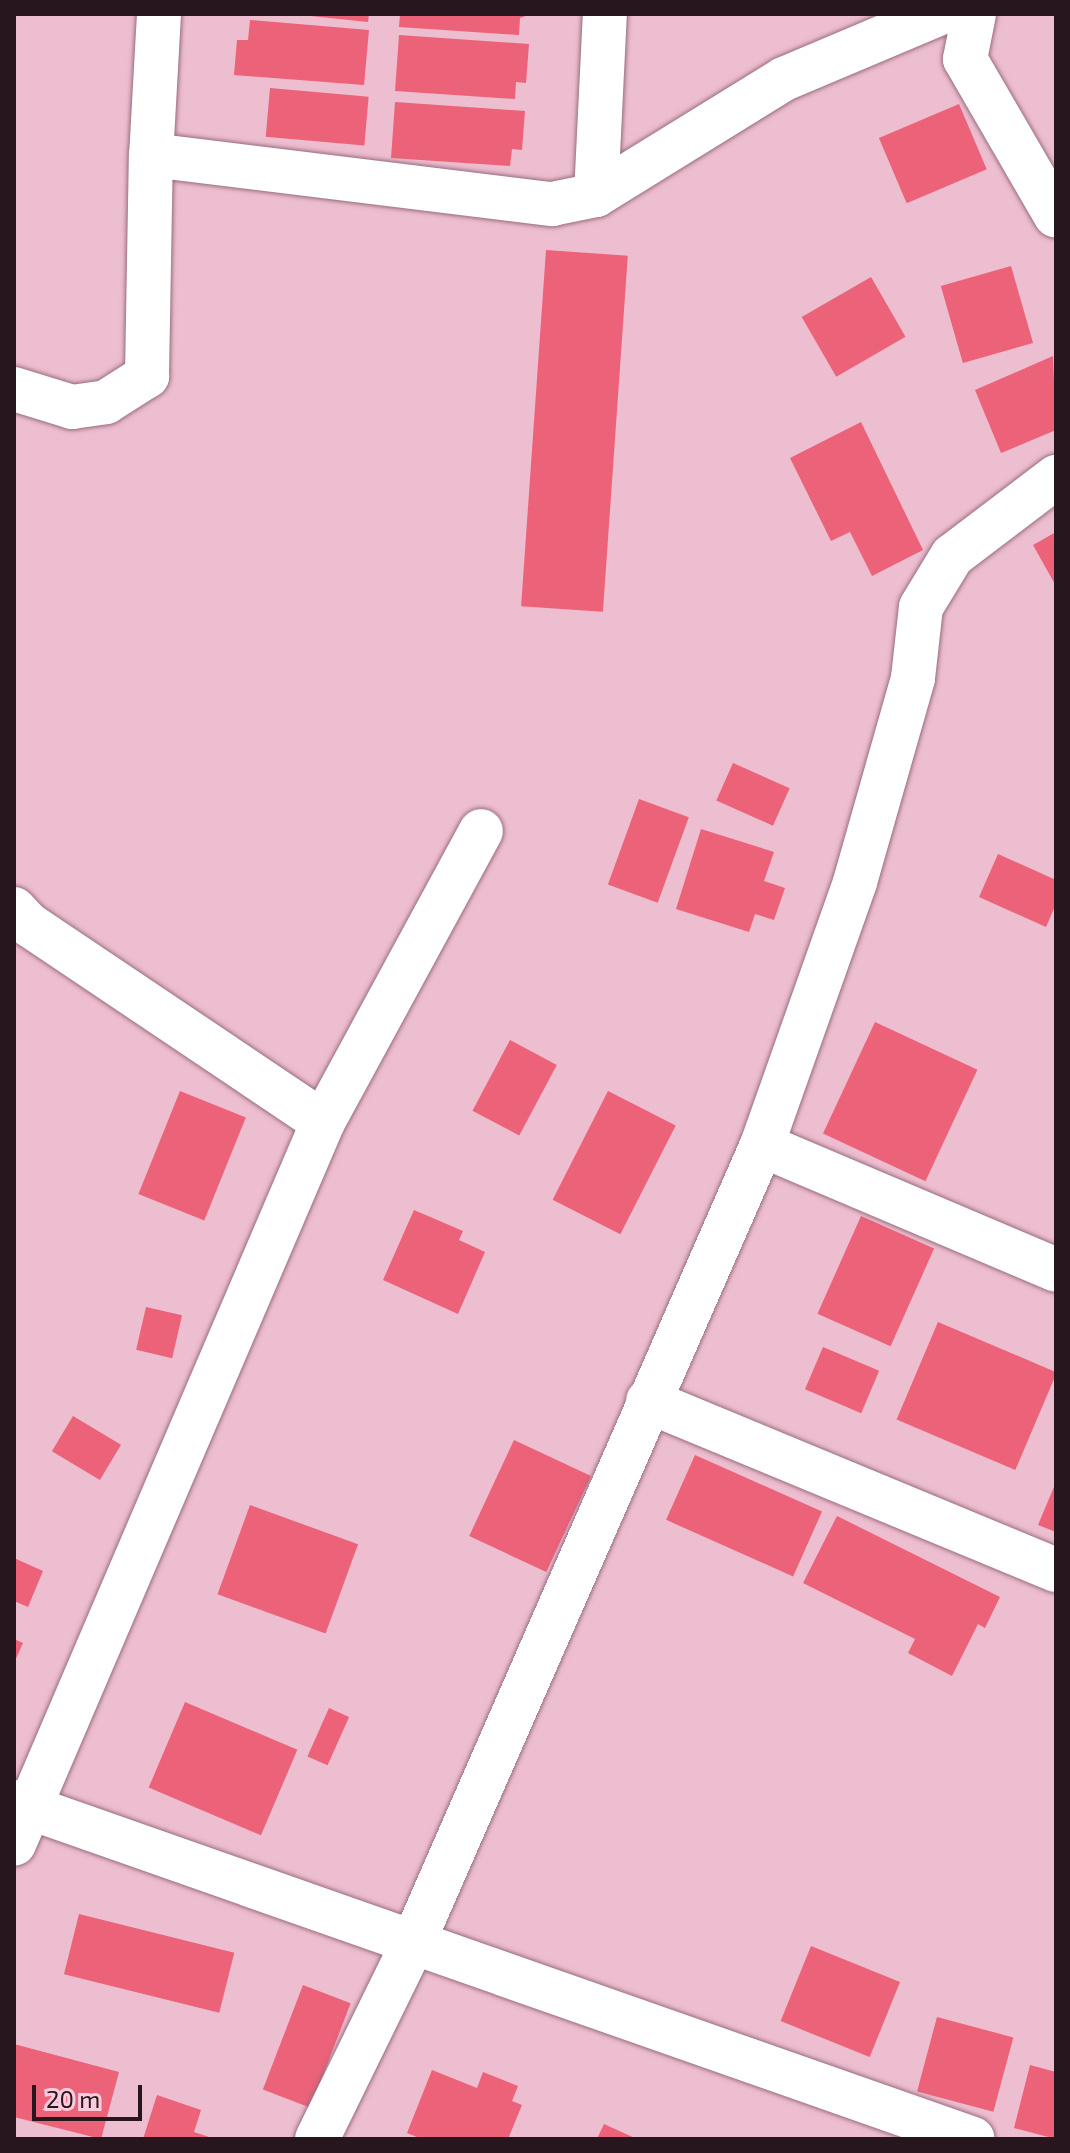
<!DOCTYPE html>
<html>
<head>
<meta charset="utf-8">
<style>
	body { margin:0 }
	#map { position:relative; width:1070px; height:2153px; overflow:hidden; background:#edbdd0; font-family:"Exo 2",sans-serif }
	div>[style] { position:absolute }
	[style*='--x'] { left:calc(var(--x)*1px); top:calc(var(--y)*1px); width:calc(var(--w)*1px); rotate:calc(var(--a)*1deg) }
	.building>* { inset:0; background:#eb6279; transform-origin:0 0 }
	.roads { filter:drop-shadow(0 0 2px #986d7f) drop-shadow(0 0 2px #986d7f) }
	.minor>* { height:44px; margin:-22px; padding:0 22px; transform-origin:22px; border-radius:22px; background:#fff }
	span { translate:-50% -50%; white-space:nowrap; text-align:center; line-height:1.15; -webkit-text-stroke:8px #facadd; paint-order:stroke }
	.frame { position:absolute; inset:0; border:16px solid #27161d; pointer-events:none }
	.scale { position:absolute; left:32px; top:2085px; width:110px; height:36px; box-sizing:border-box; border:4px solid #27161d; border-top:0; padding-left:10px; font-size:24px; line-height:28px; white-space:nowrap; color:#27161d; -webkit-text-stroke:6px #facadd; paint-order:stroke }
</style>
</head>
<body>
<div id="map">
	<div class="building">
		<i style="clip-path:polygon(292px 14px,369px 14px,368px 22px)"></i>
		<i style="clip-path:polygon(400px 14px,531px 14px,520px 18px,519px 35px,399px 27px)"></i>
		<i style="clip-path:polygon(250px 20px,369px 30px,364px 85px,234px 75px,237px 40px,248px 40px)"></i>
		<i style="clip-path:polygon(399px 35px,529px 44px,526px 83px,516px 82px,515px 99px,395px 91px)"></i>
		<i style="left:270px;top:88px;width:99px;height:49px;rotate:5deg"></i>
		<i style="clip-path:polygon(395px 102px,525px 111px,522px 150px,512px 149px,510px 166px,391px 158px)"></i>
		<i style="left:959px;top:104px;width:71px;height:87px;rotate:67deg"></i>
		<i style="left:546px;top:250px;width:82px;height:357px;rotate:4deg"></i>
		<i style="left:1011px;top:266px;width:80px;height:73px;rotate:74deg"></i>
		<i style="left:871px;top:277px;width:69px;height:80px;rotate:60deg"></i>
		<i style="clip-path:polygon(1053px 356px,1056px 430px,1001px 453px,975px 390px)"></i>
		<i style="clip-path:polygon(861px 422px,923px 550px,872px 576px,850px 532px,831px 541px,790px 458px)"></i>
		<i style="clip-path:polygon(1056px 532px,1056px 586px,1033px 545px)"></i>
		<i style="left:733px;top:763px;width:62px;height:41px;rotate:24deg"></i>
		<i style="left:639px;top:799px;width:53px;height:91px;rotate:20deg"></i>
		<i style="clip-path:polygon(701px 829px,774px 852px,764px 881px,785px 888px,774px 920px,755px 914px,749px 932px,676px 909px)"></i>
		<i style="clip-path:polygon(998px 854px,1056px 880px,1056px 904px,1046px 927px,979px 897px)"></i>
		<i style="left:875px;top:1022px;width:113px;height:123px;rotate:25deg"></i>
		<i style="left:510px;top:1040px;width:53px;height:80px;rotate:28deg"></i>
		<i style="left:180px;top:1091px;width:71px;height:111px;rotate:22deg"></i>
		<i style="left:608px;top:1091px;width:76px;height:122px;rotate:27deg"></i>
		<i style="clip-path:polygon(414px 1210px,463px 1231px,459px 1240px,485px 1252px,458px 1314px,383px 1280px)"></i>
		<i style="left:861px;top:1216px;width:80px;height:107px;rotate:24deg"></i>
		<i style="left:146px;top:1307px;width:37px;height:44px;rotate:13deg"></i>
		<i style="left:938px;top:1322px;width:129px;height:106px;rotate:23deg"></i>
		<i style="left:823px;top:1347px;width:61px;height:46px;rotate:23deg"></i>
		<i style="left:73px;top:1416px;width:56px;height:41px;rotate:31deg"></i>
		<i style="left:514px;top:1440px;width:85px;height:106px;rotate:25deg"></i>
		<i style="left:695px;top:1455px;width:139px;height:71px;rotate:24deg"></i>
		<i style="clip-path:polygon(1056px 1482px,1056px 1532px,1038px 1525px)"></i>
		<i style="left:250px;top:1505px;width:115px;height:95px;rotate:20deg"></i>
		<i style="clip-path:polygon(837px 1516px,1000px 1597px,985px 1628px,978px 1624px,952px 1676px,908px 1653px,915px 1639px,803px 1583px)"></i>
		<i style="clip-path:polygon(14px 1558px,43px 1571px,28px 1607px,14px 1601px)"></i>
		<i style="clip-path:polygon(14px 1639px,23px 1643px,14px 1663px)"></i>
		<i style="left:185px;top:1702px;width:122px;height:93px;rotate:23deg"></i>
		<i style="left:329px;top:1708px;width:22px;height:53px;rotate:24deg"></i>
		<i style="left:79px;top:1914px;width:160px;height:62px;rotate:14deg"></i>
		<i style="left:811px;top:1946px;width:96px;height:81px;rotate:22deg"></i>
		<i style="left:303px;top:1985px;width:51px;height:112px;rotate:21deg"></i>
		<i style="left:937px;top:2017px;width:79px;height:77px;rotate:15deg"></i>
		<i style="clip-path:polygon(14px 2044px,119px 2072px,101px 2139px,14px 2117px)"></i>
		<i style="clip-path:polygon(1030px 2065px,1056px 2072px,1056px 2139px,1014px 2128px)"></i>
		<i style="clip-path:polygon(432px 2070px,477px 2088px,483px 2072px,518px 2086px,512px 2101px,522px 2105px,508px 2139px,422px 2139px,407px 2133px)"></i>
		<i style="clip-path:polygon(157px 2095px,201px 2110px,194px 2132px,215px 2139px,143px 2139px)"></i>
		<i style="clip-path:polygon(604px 2124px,637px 2139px,597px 2139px)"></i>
	</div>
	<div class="roads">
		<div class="minor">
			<i style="--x:159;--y:14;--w:141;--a:93.2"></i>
			<i style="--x:151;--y:155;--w:404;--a:7"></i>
			<i style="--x:552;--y:204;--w:45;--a:-11.6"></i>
			<i style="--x:596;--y:195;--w:181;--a:-87.2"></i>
			<i style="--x:974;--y:14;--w:46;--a:101.3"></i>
			<i style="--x:965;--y:59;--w:181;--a:59.9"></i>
			<i style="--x:596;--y:195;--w:221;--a:-31.7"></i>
			<i style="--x:784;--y:79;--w:167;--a:-22.9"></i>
			<i style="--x:14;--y:389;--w:61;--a:17.2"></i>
			<i style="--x:72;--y:407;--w:34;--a:-8"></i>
			<i style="--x:106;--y:402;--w:49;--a:-32.4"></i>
			<i style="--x:147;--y:376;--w:221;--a:-89"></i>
			<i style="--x:14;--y:909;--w:21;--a:47"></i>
			<i style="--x:28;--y:924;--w:355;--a:33.9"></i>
			<i style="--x:323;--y:1122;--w:785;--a:113.17"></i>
			<i style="--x:323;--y:1122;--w:331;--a:-61.5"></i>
			<i style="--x:762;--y:1145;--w:319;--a:23"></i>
			<i style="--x:648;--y:1401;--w:442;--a:22.5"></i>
			<i style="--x:14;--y:1802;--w:1016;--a:19.36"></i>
			<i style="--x:317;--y:2139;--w:218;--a:-63.9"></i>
			<i style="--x:413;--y:1943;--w:871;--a:-66.38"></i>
			<i style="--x:762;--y:1145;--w:279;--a:-70.5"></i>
			<i style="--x:855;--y:882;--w:212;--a:-74.1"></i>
			<i style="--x:913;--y:678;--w:71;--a:-83.6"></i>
			<i style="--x:921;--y:607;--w:60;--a:-58.7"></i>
			<i style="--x:952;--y:556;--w:131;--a:-37.2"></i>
		</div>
	</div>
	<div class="frame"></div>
	<div class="scale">20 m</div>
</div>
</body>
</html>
